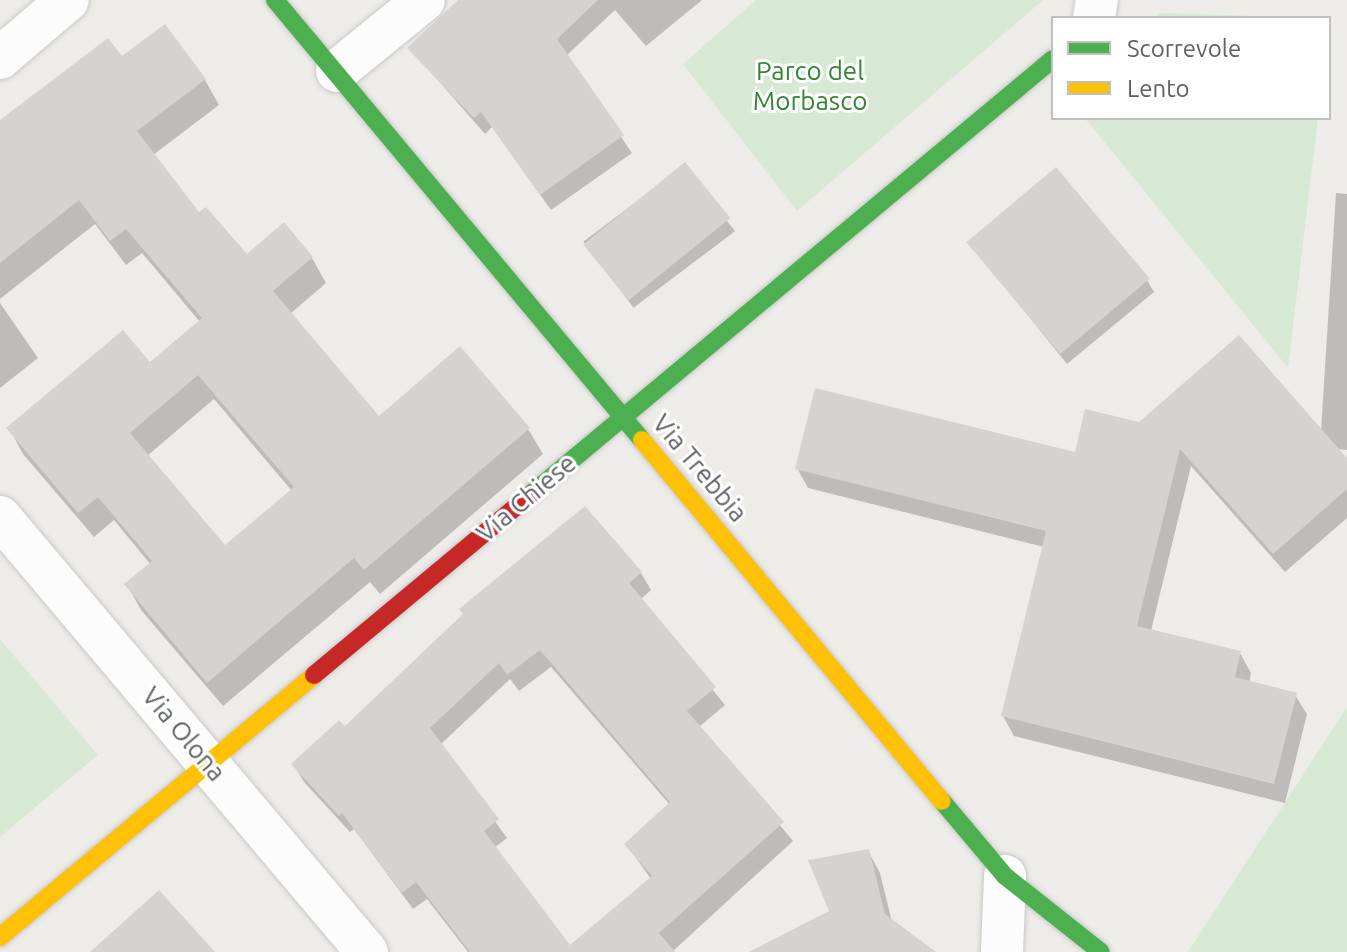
<!DOCTYPE html>
<html>
<head>
<meta charset="utf-8">
<style>
	body { margin:0 }
	#map { position:relative; width:1347px; height:952px; overflow:hidden; background:#eeece8; font-family:Ubuntu,sans-serif }
	div>[style] { position:absolute }
	[style*='--x'] { left:calc(var(--x)*1px); top:calc(var(--y)*1px); width:calc(var(--w)*1px); rotate:calc(var(--a)*1deg) }
	.green>* { inset:0; background:#d7e9d4 }
	.shadow>* { inset:0; background:#0003; transform-origin:0 0 }
	.building>* { inset:0; background:#d4d3d1; transform-origin:0 0 }
	.roads { filter:drop-shadow(0 0 2px #c9c9c9) drop-shadow(0 0 2px #c9c9c9) }
	.street>* { height:42px; margin:-21px; padding:0 21px; transform-origin:21px; border-radius:21px; background:#fcfcfc }
	.fast>* { height:18px; margin:-9px; padding:0 9px; transform-origin:9px; border-radius:9px; background:#4caf50 }
	.slow>* { height:18px; margin:-9px; padding:0 9px; transform-origin:9px; border-radius:9px; background:#ffc107 }
	.jam>* { height:18px; margin:-9px; padding:0 9px; transform-origin:9px; border-radius:9px; background:#c62828 }
	span { translate:-50% -50%; white-space:nowrap; text-align:center; line-height:1.15; -webkit-text-stroke:6px #fff; paint-order:stroke }
	.park-label { font-size:26px; color:#378439 }
	.street-label { font-size:26px; color:#5e6266 }
	.legend { position:absolute; left:1051px; top:16px; width:280px; height:104px; box-sizing:border-box; background:#fff; border:2px solid #bfc0c2; margin:0; padding:10px 14px; list-style:none; font-size:24px; color:#5e6266 }
	.legend li { display:flex; align-items:center; gap:16px; height:40px }
	.legend b { width:40px; border:2px solid #bfc0c2 }
</style>
</head>
<body>
<div id="map">
	<div class="green">
		<i style="clip-path:polygon(756px 0,1043px 0,797px 211px,683px 64px)"></i>
		<i style="clip-path:polygon(1160px 13px,1325px 18px,1154px 18px)"></i>
		<i style="clip-path:polygon(1085px 118px,1318px 118px,1288px 368px)"></i>
		<i style="clip-path:polygon(0 639px,98px 755px,0 837px)"></i>
		<i style="clip-path:polygon(1347px 707px,1347px 952px,1188px 952px)"></i>
	</div>
	<div class="shadow">
		<i style="clip-path:polygon(461px 0,702px 0,646px 46px,615px 10px,566px 56px,632px 153px,551px 210px,492px 127px,485px 134px,410px 48px)"></i>
		<i style="clip-path:polygon(evenodd,122px 58px,205px 80px,219px 105px,153px 155px,199px 215px,246px 257px,312px 258px,326px 283px,290px 314px,378px 418px,528px 429px,543px 454px,380px 594px,370px 582px,223px 706px,141px 610px,127px 585px,151px 565px,114px 520px,94px 537px,23px 454px,9px 428px,150px 365px,200px 322px,142px 253px,126px 265px,95px 224px,0 299px,0 141px,122px 58px,214px 399px,292px 491px,224px 548px,147px 456px,214px 399px)"></i>
		<i style="left:685px;top:165px;width:83px;height:127px;rotate:53deg"></i>
		<i style="clip-path:polygon(1336px 193px,1347px 194px,1347px 450px,1336px 449px,1347px 461px,1347px 518px,1285px 572px,1191px 466px,1151px 631px,1240px 653px,1251px 673px,1249px 683px,1295px 695px,1307px 714px,1285px 803px,1014px 736px,1003px 716px,1044px 547px,808px 488px,797px 468px,1076px 454px,1139px 424px,1321px 431px)"></i>
		<i style="clip-path:polygon(969px 242px,1147px 280px,1154px 292px,1067px 364px)"></i>
		<i style="clip-path:polygon(0 303px,38px 358px,0 388px)"></i>
		<i style="clip-path:polygon(evenodd,641px 573px,651px 590px,640px 600px,725px 705px,699px 727px,793px 841px,672px 952px,468px 952px,427px 899px,413px 909px,354px 829px,350px 832px,304px 782px,294px 765px,345px 729px,641px 573px,551px 667px,670px 805px,626px 844px,651px 879px,570px 948px,494px 848px,507px 838px,440px 745px,510px 679px,519px 691px,551px 667px)"></i>
		<i style="clip-path:polygon(868px 851px,880px 873px,892px 922px,933px 952px,791px 952px,832px 912px)"></i>
	</div>
	<div class="building">
		<i style="clip-path:polygon(458px 0,598px 0,557px 39px,624px 135px,540px 195px,481px 112px,474px 118px,407px 48px)"></i>
		<i style="clip-path:polygon(evenodd,165px 24px,206px 79px,137px 131px,199px 212px,206px 207px,247px 254px,284px 222px,313px 257px,273px 291px,379px 416px,460px 346px,530px 428px,364px 570px,354px 558px,207px 683px,124px 584px,152px 561px,98px 497px,78px 513px,6px 428px,123px 330px,150px 362px,202px 318px,126px 229px,110px 241px,79px 200px,0 263px,0 120px,108px 38px,122px 56px,165px 24px,198px 375px,294px 487px,225px 545px,130px 433px,198px 375px)"></i>
		<i style="left:685px;top:162px;width:72px;height:131px;rotate:51deg"></i>
		<i style="left:1056px;top:167px;width:146px;height:117px;rotate:50deg"></i>
		<i style="clip-path:polygon(1239px 335px,1347px 458px,1347px 489px,1273px 554px,1180px 449px,1137px 626px,1241px 651px,1235px 677px,1297px 693px,1274px 784px,1001px 716px,1046px 531px,795px 469px,815px 388px,1075px 452px,1085px 409px,1139px 422px)"></i>
		<i style="clip-path:polygon(evenodd,585px 506px,642px 572px,629px 583px,716px 687px,687px 711px,784px 822px,659px 933px,675px 952px,470px 952px,416px 882px,402px 893px,342px 813px,339px 816px,291px 764px,339px 720px,345px 726px,463px 614px,459px 609px,585px 506px,540px 650px,670px 802px,624px 844px,652px 876px,570px 945px,484px 831px,499px 819px,430px 728px,499px 663px,507px 675px,540px 650px)"></i>
		<i style="clip-path:polygon(869px 849px,885px 914px,936px 952px,749px 952px,829px 911px,808px 860px)"></i>
		<i style="clip-path:polygon(159px 890px,215px 952px,90px 952px)"></i>
	</div>
	<div class="roads">
		<div class="street">
			<i style="--x:1094;--y:18;--w:18;--a:-81"></i>
			<i style="--x:0;--y:58;--w:89;--a:-40.5"></i>
			<i style="--x:337;--y:71;--w:112;--a:-39.2"></i>
			<i style="--x:0;--y:517;--w:569;--a:49.85"></i>
			<i style="--x:1002;--y:952;--w:76;--a:-87.7"></i>
		</div>
		<div class="fast">
			<i style="--x:275;--y:0;--w:573;--a:50.17"></i>
			<i style="--x:531;--y:494;--w:679;--a:-39.81"></i>
			<i style="--x:942;--y:801;--w:98;--a:50"></i>
			<i style="--x:1005;--y:876;--w:122;--a:38.4"></i>
		</div>
		<div class="slow">
			<i style="--x:642;--y:440;--w:469;--a:50.3"></i>
			<i style="--x:0;--y:937;--w:409;--a:-39.8"></i>
		</div>
		<div class="jam">
			<i style="--x:314;--y:675;--w:283;--a:-39.8"></i>
		</div>
	</div>
	<div class="park-label">
		<span style="left:810px;top:86px">Parco del<br>Morbasco</span>
	</div>
	<div class="street-label">
		<span style="left:700px;top:468px;rotate:50deg">Via Trebbia</span>
		<span style="left:526px;top:498px;rotate:-40deg">Via Chiese</span>
		<span style="left:184px;top:734px;rotate:50deg">Via Olona</span>
	</div>
	<ul class="legend">
	<li><b style="height:10px;background:#4caf50"></b>Scorrevole</li>
	<li><b style="height:10px;background:#ffc107"></b>Lento</li>
	</ul>
</div>
</body>
</html>
